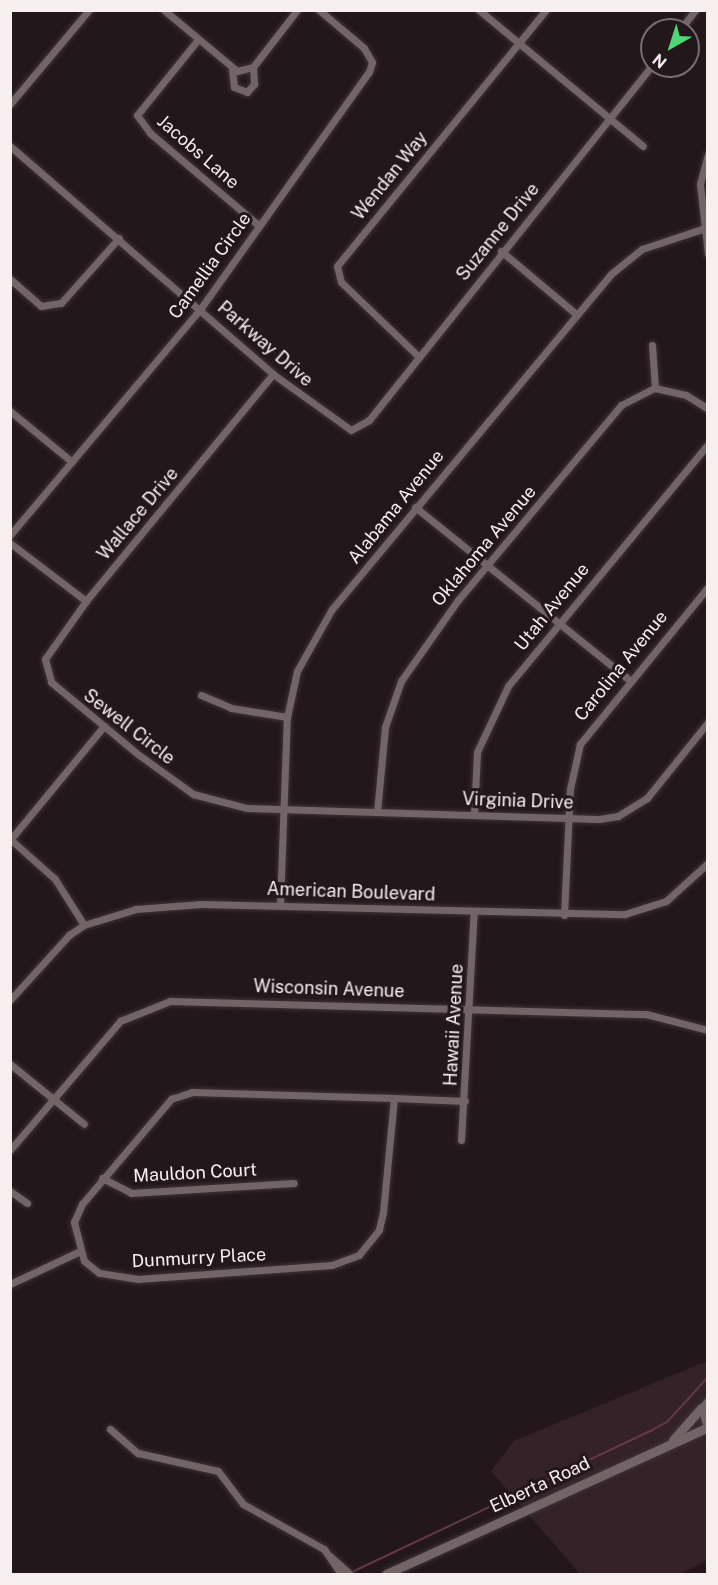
<!DOCTYPE html>
<html>
<head>
<meta charset="utf-8">
<style>
	body { margin:0 }
	#map { position:relative; width:718px; height:1585px; overflow:hidden; background:#24171b; font-family:"Public Sans",sans-serif }
	div>[style] { position:absolute }
	[style*='--x'] { left:calc(var(--x)*1px); top:calc(var(--y)*1px); width:calc(var(--w)*1px); rotate:calc(var(--a)*1deg) }
	.built>* { inset:0; background:#342228 }
	.stream>* { height:2px; margin:-1px; padding:0 1px; transform-origin:1px; border-radius:1px; background:#613a46 }
	.roads { filter:drop-shadow(0 0 2px #3b3335) drop-shadow(0 0 2px #3b3335) }
	.street>* { height:7px; margin:-3.5px; padding:0 3.5px; transform-origin:3.5px; border-radius:3.5px; background:#736468 }
	.secondary>* { height:9px; margin:-4.5px; padding:0 4.5px; transform-origin:4.5px; border-radius:4.5px; background:#736468 }
	span { translate:-50% -50%; white-space:nowrap; text-align:center; line-height:1.15; -webkit-text-stroke:6px #24171b; paint-order:stroke }
	.street-label { font-size:18px; color:#f7eef0 }
	.frame { position:absolute; inset:0; border:12px solid #f7eef0; pointer-events:none }
	.north { position:absolute; left:640px; top:18px; width:60px; height:60px; box-sizing:border-box; background:#24171b; border:2px solid #786d70; border-radius:50%; rotate:219deg; font-size:16px; font-weight:700; line-height:24px; text-align:center; color:#f7eef0 }
	.north::after { content:''; display:block; margin:auto; width:21px; height:27px; background:#50d674; clip-path:polygon(50% 0,100% 100%,50% 72%,0 100%) }
</style>
</head>
<body>
<div id="map">
	<div class="built">
		<i style="clip-path:polygon(707px 1361px,707px 1560px,680px 1574px,580px 1574px,491px 1471px,514px 1441px)"></i>
	</div>
	<div class="stream">
		<i style="--x:354;--y:1571;--w:330;--a:-25.3"></i>
		<i style="--x:652;--y:1430;--w:18;--a:-29"></i>
		<i style="--x:668;--y:1421;--w:59;--a:-47.7"></i>
	</div>
	<div class="roads">
		<div class="street">
			<i style="--x:164;--y:10;--w:95;--a:39.9"></i>
			<i style="--x:237;--y:71;--w:16;--a:-14"></i>
			<i style="--x:253;--y:67;--w:72;--a:-52.3"></i>
			<i style="--x:479;--y:10;--w:213;--a:39.7"></i>
			<i style="--x:680;--y:30;--w:25;--a:-53"></i>
			<i style="--x:196;--y:42;--w:94;--a:128.9"></i>
			<i style="--x:137;--y:115;--w:22;--a:54"></i>
			<i style="--x:150;--y:133;--w:142;--a:40.4"></i>
			<i style="--x:232;--y:70;--w:17;--a:83"></i>
			<i style="--x:234;--y:87;--w:14;--a:21"></i>
			<i style="--x:247;--y:92;--w:11;--a:-49"></i>
			<i style="--x:254;--y:84;--w:17;--a:-93"></i>
			<i style="--x:10;--y:104;--w:123;--a:-50"></i>
			<i style="--x:10;--y:146;--w:348;--a:40.9"></i>
			<i style="--x:273;--y:374;--w:96;--a:35.7"></i>
			<i style="--x:351;--y:430;--w:21;--a:-29"></i>
			<i style="--x:369;--y:420;--w:454;--a:-51.4"></i>
			<i style="--x:708;--y:154;--w:31;--a:105"></i>
			<i style="--x:700;--y:184;--w:70;--a:83.5"></i>
			<i style="--x:501;--y:251;--w:98;--a:40"></i>
			<i style="--x:10;--y:279;--w:41;--a:41.1"></i>
			<i style="--x:41;--y:306;--w:20;--a:-9"></i>
			<i style="--x:61;--y:303;--w:87;--a:-48.3"></i>
			<i style="--x:652;--y:345;--w:43;--a:86"></i>
			<i style="--x:417;--y:355;--w:105;--a:-136.2"></i>
			<i style="--x:341;--y:282;--w:16;--a:-104"></i>
			<i style="--x:337;--y:266;--w:330;--a:-50.8"></i>
			<i style="--x:273;--y:374;--w:294;--a:129.5"></i>
			<i style="--x:86;--y:601;--w:71;--a:125.3"></i>
			<i style="--x:45;--y:659;--w:24;--a:75"></i>
			<i style="--x:51;--y:682;--w:114;--a:39.7"></i>
			<i style="--x:139;--y:755;--w:67;--a:35.8"></i>
			<i style="--x:193;--y:794;--w:56;--a:14.5"></i>
			<i style="--x:247;--y:808;--w:352;--a:1.8"></i>
			<i style="--x:599;--y:819;--w:19;--a:-9"></i>
			<i style="--x:618;--y:816;--w:34;--a:-32"></i>
			<i style="--x:647;--y:798;--w:97;--a:-51.2"></i>
			<i style="--x:10;--y:411;--w:80;--a:39.4"></i>
			<i style="--x:415;--y:507;--w:274;--a:38.9"></i>
			<i style="--x:10;--y:535;--w:297;--a:-49.9"></i>
			<i style="--x:201;--y:308;--w:290;--a:-54.6"></i>
			<i style="--x:369;--y:72;--w:10;--a:-73"></i>
			<i style="--x:372;--y:62;--w:16;--a:-120"></i>
			<i style="--x:364;--y:48;--w:59;--a:-139.8"></i>
			<i style="--x:10;--y:543;--w:96;--a:37.3"></i>
			<i style="--x:201;--y:695;--w:33;--a:23"></i>
			<i style="--x:231;--y:708;--w:57;--a:9.1"></i>
			<i style="--x:377;--y:812;--w:85;--a:-84.6"></i>
			<i style="--x:385;--y:727;--w:49;--a:-70.8"></i>
			<i style="--x:401;--y:681;--w:99;--a:-54.9"></i>
			<i style="--x:458;--y:600;--w:254;--a:-50.1"></i>
			<i style="--x:621;--y:405;--w:38;--a:-27"></i>
			<i style="--x:655;--y:388;--w:32;--a:13"></i>
			<i style="--x:686;--y:395;--w:26;--a:32"></i>
			<i style="--x:474;--y:814;--w:62;--a:-87.2"></i>
			<i style="--x:477;--y:752;--w:73;--a:-64.8"></i>
			<i style="--x:508;--y:686;--w:314;--a:-50.4"></i>
			<i style="--x:10;--y:839;--w:60;--a:41.6"></i>
			<i style="--x:55;--y:879;--w:54;--a:57.8"></i>
			<i style="--x:10;--y:840;--w:148;--a:-50.5"></i>
			<i style="--x:280;--y:905;--w:188;--a:-87.9"></i>
			<i style="--x:287;--y:717;--w:47;--a:-77.7"></i>
			<i style="--x:297;--y:671;--w:71;--a:-60.6"></i>
			<i style="--x:332;--y:609;--w:436;--a:-50.2"></i>
			<i style="--x:611;--y:274;--w:40;--a:-39"></i>
			<i style="--x:642;--y:249;--w:70;--a:-18.4"></i>
			<i style="--x:564;--y:915;--w:126;--a:-87.3"></i>
			<i style="--x:570;--y:789;--w:46;--a:-77.5"></i>
			<i style="--x:580;--y:744;--w:203;--a:-50.8"></i>
			<i style="--x:10;--y:1000;--w:88;--a:-47.8"></i>
			<i style="--x:69;--y:935;--w:18;--a:-34"></i>
			<i style="--x:84;--y:925;--w:54;--a:-17.1"></i>
			<i style="--x:136;--y:909;--w:65;--a:-4.4"></i>
			<i style="--x:201;--y:904;--w:424;--a:1.4"></i>
			<i style="--x:625;--y:914;--w:43;--a:-17.6"></i>
			<i style="--x:666;--y:901;--w:57;--a:-42.1"></i>
			<i style="--x:10;--y:1064;--w:95;--a:39"></i>
			<i style="--x:394;--y:1098;--w:115;--a:95.5"></i>
			<i style="--x:383;--y:1212;--w:18;--a:103"></i>
			<i style="--x:379;--y:1230;--w:32;--a:129"></i>
			<i style="--x:359;--y:1255;--w:29;--a:160"></i>
			<i style="--x:332;--y:1265;--w:195;--a:175.9"></i>
			<i style="--x:138;--y:1279;--w:39;--a:-171"></i>
			<i style="--x:99;--y:1273;--w:19;--a:-141"></i>
			<i style="--x:84;--y:1261;--w:40;--a:-104.4"></i>
			<i style="--x:74;--y:1222;--w:20;--a:-66"></i>
			<i style="--x:82;--y:1204;--w:138;--a:-49.7"></i>
			<i style="--x:171;--y:1099;--w:22;--a:-18"></i>
			<i style="--x:192;--y:1092;--w:202;--a:1.7"></i>
			<i style="--x:394;--y:1098;--w:71;--a:2.4"></i>
			<i style="--x:461;--y:1140;--w:229;--a:-86.8"></i>
			<i style="--x:10;--y:1150;--w:170;--a:-49.5"></i>
			<i style="--x:120;--y:1021;--w:54;--a:-21.8"></i>
			<i style="--x:170;--y:1001;--w:476;--a:1.6"></i>
			<i style="--x:646;--y:1014;--w:64;--a:14.5"></i>
			<i style="--x:102;--y:1178;--w:33;--a:27"></i>
			<i style="--x:131;--y:1193;--w:163;--a:-3.5"></i>
			<i style="--x:10;--y:1191;--w:21;--a:35"></i>
			<i style="--x:10;--y:1284;--w:77;--a:-25.2"></i>
			<i style="--x:708;--y:1400;--w:11;--a:131"></i>
			<i style="--x:701;--y:1408;--w:22;--a:72"></i>
			<i style="--x:110;--y:1429;--w:37;--a:41"></i>
			<i style="--x:138;--y:1453;--w:82;--a:12.7"></i>
			<i style="--x:218;--y:1471;--w:41;--a:52.9"></i>
			<i style="--x:243;--y:1504;--w:93;--a:29.1"></i>
			<i style="--x:324;--y:1549;--w:30;--a:56"></i>
			<i style="--x:330;--y:1556;--w:27;--a:42"></i>
		</div>
		<div class="secondary">
			<i style="--x:673;--y:1440;--w:43;--a:-48.8"></i>
			<i style="--x:386;--y:1574;--w:354;--a:-24.5"></i>
		</div>
	</div>
	<div class="street-label">
		<span style="left:198px;top:152px;rotate:41deg">Jacobs Lane</span>
		<span style="left:390px;top:176px;rotate:-51deg">Wendan Way</span>
		<span style="left:498px;top:232px;rotate:-51deg">Suzanne Drive</span>
		<span style="left:210px;top:266px;rotate:-54deg">Camellia Circle</span>
		<span style="left:265px;top:344px;rotate:41deg">Parkway Drive</span>
		<span style="left:396px;top:507px;rotate:-51deg">Alabama Avenue</span>
		<span style="left:138px;top:514px;rotate:-50deg">Wallace Drive</span>
		<span style="left:484px;top:546px;rotate:-50deg">Oklahoma Avenue</span>
		<span style="left:552px;top:607px;rotate:-51deg">Utah Avenue</span>
		<span style="left:621px;top:666px;rotate:-51deg">Carolina Avenue</span>
		<span style="left:129px;top:727px;rotate:38deg">Sewell Circle</span>
		<span style="left:518px;top:801px;rotate:2deg">Virginia Drive</span>
		<span style="left:351px;top:892px;rotate:2deg">American Boulevard</span>
		<span style="left:329px;top:989px;rotate:2deg">Wisconsin Avenue</span>
		<span style="left:454px;top:1025px;rotate:-87deg">Hawaii Avenue</span>
		<span style="left:195px;top:1173px;rotate:-3deg">Mauldon Court</span>
		<span style="left:199px;top:1258px;rotate:-3deg">Dunmurry Place</span>
		<span style="left:540px;top:1485px;rotate:-25deg">Elberta Road</span>
	</div>
	<div class="frame"></div>
	<div class="north">N</div>
</div>
</body>
</html>
